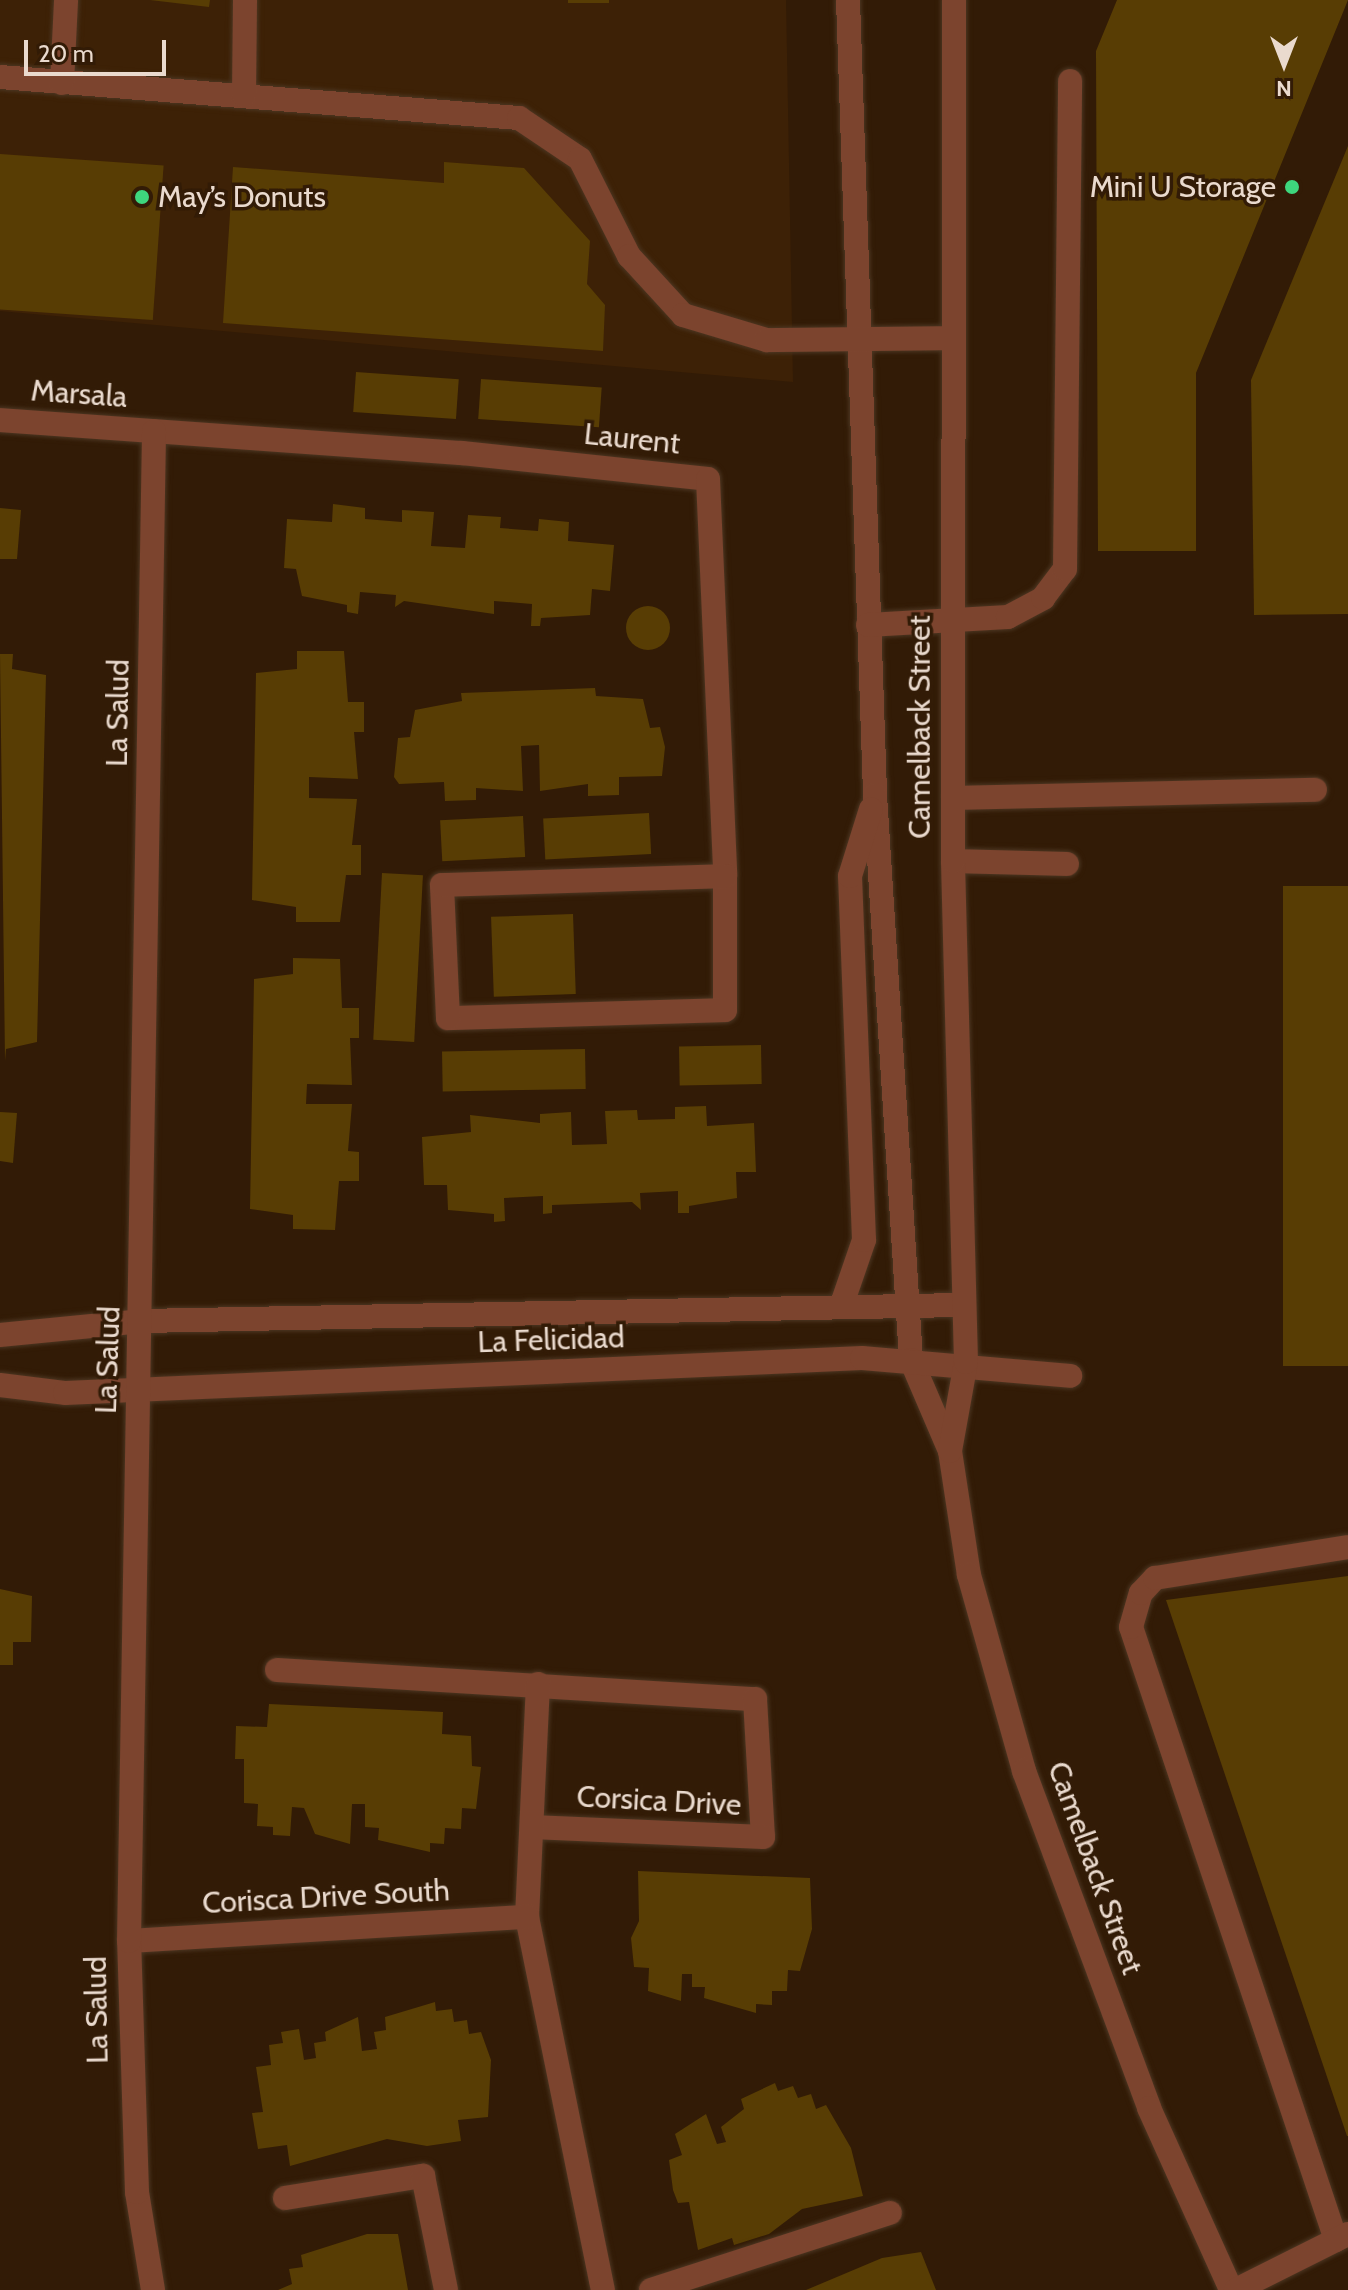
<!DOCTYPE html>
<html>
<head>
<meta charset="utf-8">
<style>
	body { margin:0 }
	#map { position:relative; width:1348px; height:2290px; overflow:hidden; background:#321b06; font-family:Cabin,sans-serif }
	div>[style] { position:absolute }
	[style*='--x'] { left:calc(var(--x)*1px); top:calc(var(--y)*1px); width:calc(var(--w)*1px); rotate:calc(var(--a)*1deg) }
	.built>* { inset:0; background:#3d2106 }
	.building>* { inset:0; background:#583d04; transform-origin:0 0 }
	.round { border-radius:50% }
	.roads { filter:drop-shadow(0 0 2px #4c3622) drop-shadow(0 0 2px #4c3622) }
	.minor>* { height:24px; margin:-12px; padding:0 12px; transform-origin:12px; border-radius:12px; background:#7c442e }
	.dots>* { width:22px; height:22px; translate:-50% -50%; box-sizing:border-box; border:4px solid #321b06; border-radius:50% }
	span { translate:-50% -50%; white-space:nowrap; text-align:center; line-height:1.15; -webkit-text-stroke:7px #321b06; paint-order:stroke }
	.poi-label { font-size:30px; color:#eadace }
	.right { translate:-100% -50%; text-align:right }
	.left { translate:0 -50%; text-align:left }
	.street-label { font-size:30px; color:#eadace }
	.north { position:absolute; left:1244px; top:24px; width:80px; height:80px; -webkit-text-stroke:6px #321b06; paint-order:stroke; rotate:180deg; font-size:22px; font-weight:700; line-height:32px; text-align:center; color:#eadace }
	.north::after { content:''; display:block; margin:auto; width:28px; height:36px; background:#eadace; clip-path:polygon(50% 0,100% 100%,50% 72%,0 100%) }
	.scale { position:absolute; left:24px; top:40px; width:142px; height:36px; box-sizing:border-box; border:4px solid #eadace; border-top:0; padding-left:10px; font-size:24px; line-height:28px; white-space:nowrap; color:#eadace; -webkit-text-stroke:6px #321b06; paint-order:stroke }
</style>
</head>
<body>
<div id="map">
	<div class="built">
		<i style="clip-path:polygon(0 0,786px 0,793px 382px,0 311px)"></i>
	</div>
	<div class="building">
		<i style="clip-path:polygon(150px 0,210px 0,209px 7px)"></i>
		<i style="left:568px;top:0;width:41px;height:3px"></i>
		<i style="clip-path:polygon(1117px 0,1348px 0,1196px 373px,1196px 551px,1098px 551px,1096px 51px)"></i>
		<i style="clip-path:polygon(1348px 146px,1348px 614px,1254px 615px,1251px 380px)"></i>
		<i style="left:0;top:154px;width:164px;height:155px;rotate:4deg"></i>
		<i style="clip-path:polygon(444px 162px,524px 168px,590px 241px,587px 284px,605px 305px,603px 351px,223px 323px,233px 167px,444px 183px)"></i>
		<i style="left:356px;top:372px;width:103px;height:40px;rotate:4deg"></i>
		<i style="left:481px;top:379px;width:121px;height:40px;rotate:4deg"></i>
		<i style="clip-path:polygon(333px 504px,365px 508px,365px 519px,402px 522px,402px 510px,434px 512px,431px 546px,465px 548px,468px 515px,501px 517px,500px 528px,538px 531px,539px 519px,569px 522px,568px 541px,614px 545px,610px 591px,592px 589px,590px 615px,541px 618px,540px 626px,531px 626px,532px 604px,494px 601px,494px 614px,404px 601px,395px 607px,396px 595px,360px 592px,358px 614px,347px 612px,347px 605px,302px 596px,296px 569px,284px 568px,287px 519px,332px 522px)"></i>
		<i style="clip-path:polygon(0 508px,21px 510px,17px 559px,0 559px)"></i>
		<i class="round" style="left:626px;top:606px;width:44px;height:44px"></i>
		<i style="clip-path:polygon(297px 651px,344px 651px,348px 702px,364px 702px,364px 732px,354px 732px,358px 779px,309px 777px,309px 798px,357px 799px,352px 845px,361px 845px,361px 875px,346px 875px,340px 922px,296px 922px,296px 907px,252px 900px,256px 673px,297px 669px)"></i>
		<i style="clip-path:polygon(0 654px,13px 654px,12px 669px,46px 675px,37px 1042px,6px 1049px,5px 1061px)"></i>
		<i style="clip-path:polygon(595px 688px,596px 696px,643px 699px,650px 728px,660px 727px,665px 747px,662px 776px,619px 777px,619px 795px,588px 796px,588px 784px,540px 791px,539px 745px,521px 746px,523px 791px,476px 788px,476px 800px,445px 801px,444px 782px,399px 784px,394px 777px,398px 738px,410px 737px,415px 710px,462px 701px,461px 693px)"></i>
		<i style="left:649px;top:813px;width:41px;height:106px;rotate:87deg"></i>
		<i style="left:523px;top:816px;width:41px;height:83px;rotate:87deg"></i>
		<i style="left:382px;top:873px;width:41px;height:167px;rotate:3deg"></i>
		<i style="left:1348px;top:886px;width:480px;height:65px;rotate:90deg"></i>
		<i style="left:573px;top:914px;width:80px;height:82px;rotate:88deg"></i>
		<i style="clip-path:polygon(293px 958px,340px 959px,342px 1008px,359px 1008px,359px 1038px,350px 1038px,352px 1085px,307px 1084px,306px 1104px,352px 1104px,348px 1151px,359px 1152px,359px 1181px,339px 1181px,335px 1230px,293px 1229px,293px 1215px,250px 1209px,254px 979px,293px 974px)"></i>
		<i style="left:761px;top:1045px;width:39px;height:82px;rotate:89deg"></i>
		<i style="left:585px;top:1049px;width:40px;height:143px;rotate:89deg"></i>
		<i style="clip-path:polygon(706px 1106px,707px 1126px,754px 1123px,756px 1172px,736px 1172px,737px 1198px,689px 1206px,689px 1213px,678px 1213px,678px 1191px,640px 1193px,641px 1210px,632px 1202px,552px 1205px,552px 1213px,543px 1214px,543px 1196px,504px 1198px,505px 1221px,494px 1222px,494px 1214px,448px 1210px,447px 1185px,424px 1185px,422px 1137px,471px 1132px,470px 1115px,540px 1123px,540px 1114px,571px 1112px,572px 1145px,607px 1144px,605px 1111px,637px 1110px,638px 1120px,675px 1119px,675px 1107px)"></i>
		<i style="clip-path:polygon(0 1112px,17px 1113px,13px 1163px,0 1161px)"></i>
		<i style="clip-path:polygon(1348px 1576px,1348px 2136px,1347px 2136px,1166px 1600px)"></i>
		<i style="clip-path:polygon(0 1589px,32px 1596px,31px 1642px,13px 1642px,13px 1665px,0 1665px)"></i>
		<i style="clip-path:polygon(269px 1704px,443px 1712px,442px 1734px,471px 1736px,472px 1766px,481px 1767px,476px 1809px,462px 1808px,461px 1829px,445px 1828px,444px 1844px,430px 1843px,430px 1852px,378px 1840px,379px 1828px,365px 1827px,365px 1804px,352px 1804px,350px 1844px,315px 1834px,304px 1808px,292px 1807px,290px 1836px,273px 1835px,273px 1827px,257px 1826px,258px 1804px,244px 1803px,244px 1759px,235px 1759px,236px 1726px,267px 1727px)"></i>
		<i style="clip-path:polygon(638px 1871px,810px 1878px,812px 1929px,800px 1971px,788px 1970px,787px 1991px,772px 1991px,772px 2005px,756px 2004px,756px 2013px,704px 1998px,705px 1987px,692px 1987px,692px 1974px,682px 1974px,681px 2001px,648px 1991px,649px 1968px,634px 1967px,631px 1938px,639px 1921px)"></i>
		<i style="clip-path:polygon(435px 2002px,436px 2011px,452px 2009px,454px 2022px,467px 2020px,469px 2034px,481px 2032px,491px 2060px,488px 2117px,458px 2120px,461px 2141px,427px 2146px,387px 2139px,290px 2166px,287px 2145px,258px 2149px,252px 2113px,263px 2112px,256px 2067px,271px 2065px,269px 2045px,283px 2043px,281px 2032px,299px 2029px,304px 2060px,316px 2058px,314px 2043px,326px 2041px,325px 2032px,358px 2017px,362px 2051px,377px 2049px,374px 2032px,386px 2030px,385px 2017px)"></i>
		<i style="clip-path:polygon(775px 2083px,778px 2091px,793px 2086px,798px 2098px,811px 2094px,816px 2109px,826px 2105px,851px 2148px,863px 2196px,802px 2209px,769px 2234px,734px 2245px,732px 2238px,698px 2250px,689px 2202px,678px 2203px,673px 2190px,669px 2160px,682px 2155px,675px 2134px,706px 2114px,717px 2144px,726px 2142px,721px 2127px,744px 2109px,741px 2099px)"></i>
		<i style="clip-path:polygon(367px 2234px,398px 2234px,408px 2290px,278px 2290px,292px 2284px,289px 2269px,303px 2267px,301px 2255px)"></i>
		<i style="clip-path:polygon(921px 2252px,936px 2290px,806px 2290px,882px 2258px)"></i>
	</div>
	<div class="roads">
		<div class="minor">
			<i style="--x:848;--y:0;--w:795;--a:88.05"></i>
			<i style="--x:875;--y:795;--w:566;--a:86.35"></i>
			<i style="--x:911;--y:1360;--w:99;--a:66.8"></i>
			<i style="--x:950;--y:1451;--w:125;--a:81.3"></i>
			<i style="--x:969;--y:1575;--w:204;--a:74.3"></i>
			<i style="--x:1024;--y:1771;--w:359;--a:69.6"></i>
			<i style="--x:1149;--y:2108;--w:200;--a:65.7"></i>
			<i style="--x:0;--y:77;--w:521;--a:4.52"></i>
			<i style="--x:519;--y:118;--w:73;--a:33.9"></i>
			<i style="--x:580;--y:159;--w:109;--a:63.2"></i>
			<i style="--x:629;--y:256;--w:80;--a:47.5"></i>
			<i style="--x:683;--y:315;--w:88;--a:16.6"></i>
			<i style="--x:767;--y:340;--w:185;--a:-0.6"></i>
			<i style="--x:62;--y:83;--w:83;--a:-87.2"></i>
			<i style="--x:244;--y:96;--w:96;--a:-89.4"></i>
			<i style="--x:0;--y:420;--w:463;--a:4.1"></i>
			<i style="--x:462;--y:453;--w:247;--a:6"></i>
			<i style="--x:708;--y:479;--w:397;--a:87.5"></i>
			<i style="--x:725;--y:876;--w:134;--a:90"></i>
			<i style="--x:725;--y:1010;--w:277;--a:178.3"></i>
			<i style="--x:448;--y:1018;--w:133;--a:-92.6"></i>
			<i style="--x:442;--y:885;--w:283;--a:-1.8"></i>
			<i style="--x:868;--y:625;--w:140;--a:-3.3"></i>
			<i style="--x:1008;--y:617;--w:40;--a:-28"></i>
			<i style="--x:1043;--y:598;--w:36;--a:-53"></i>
			<i style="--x:1065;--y:569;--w:488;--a:-89.4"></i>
			<i style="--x:953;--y:798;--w:362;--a:-1.3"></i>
			<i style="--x:953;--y:861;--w:114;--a:1.5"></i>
			<i style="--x:842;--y:1304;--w:68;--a:-71"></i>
			<i style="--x:864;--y:1240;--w:364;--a:-92.2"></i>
			<i style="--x:850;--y:876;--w:70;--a:-72.6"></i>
			<i style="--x:0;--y:1335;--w:143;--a:-5.6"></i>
			<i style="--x:142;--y:1321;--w:822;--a:-1.12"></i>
			<i style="--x:0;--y:1385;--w:65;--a:7"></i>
			<i style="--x:65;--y:1393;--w:798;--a:-2.51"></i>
			<i style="--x:862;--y:1358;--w:209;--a:4.9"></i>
			<i style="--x:950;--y:1451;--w:90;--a:-79.8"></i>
			<i style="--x:966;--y:1362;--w:501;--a:-91.49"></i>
			<i style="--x:953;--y:861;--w:861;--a:-89.93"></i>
			<i style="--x:277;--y:1670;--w:479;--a:3.5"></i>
			<i style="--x:755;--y:1699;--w:138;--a:86.7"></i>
			<i style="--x:763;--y:1837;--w:231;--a:-177.5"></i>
			<i style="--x:538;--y:1684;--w:233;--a:92.7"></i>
			<i style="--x:527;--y:1917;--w:381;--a:78.5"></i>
			<i style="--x:129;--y:1941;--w:399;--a:-3.5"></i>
			<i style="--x:285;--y:2198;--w:140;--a:-9.1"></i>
			<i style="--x:423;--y:2176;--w:116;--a:78.6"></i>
			<i style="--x:1336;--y:2240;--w:646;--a:-108.49"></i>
			<i style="--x:1131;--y:1627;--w:35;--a:-74"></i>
			<i style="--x:1141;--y:1593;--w:21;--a:-47"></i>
			<i style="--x:1155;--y:1578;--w:195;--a:-9.1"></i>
			<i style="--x:153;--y:2290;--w:99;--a:-99.3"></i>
			<i style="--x:137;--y:2192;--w:251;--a:-91.8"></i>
			<i style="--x:129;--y:1941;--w:1510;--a:-89.05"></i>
			<i style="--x:651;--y:2290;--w:251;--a:-17.9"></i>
			<i style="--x:1236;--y:2290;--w:125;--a:-26.6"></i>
		</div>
	</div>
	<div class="dots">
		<i style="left:1292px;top:187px;background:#3ed77d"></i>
		<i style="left:142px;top:197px;background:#3ed77d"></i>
	</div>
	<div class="poi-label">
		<span class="right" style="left:1276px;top:187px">Mini U Storage</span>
		<span class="left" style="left:158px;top:197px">May’s Donuts</span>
	</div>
	<div class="street-label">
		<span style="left:79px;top:394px;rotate:4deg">Marsala</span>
		<span style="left:632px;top:439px;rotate:6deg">Laurent</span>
		<span style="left:118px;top:713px;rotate:-89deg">La Salud</span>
		<span style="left:920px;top:727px;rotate:-90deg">Camelback Street</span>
		<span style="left:551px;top:1340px;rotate:-2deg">La Felicidad</span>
		<span style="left:108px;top:1360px;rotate:-88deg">La Salud</span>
		<span style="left:659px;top:1801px;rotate:3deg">Corsica Drive</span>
		<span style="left:1095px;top:1868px;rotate:70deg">Camelback Street</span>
		<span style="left:326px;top:1897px;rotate:-3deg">Corisca Drive South</span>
		<span style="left:97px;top:2010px;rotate:-91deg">La Salud</span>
	</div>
	<div class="north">N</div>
	<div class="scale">20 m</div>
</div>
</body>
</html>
